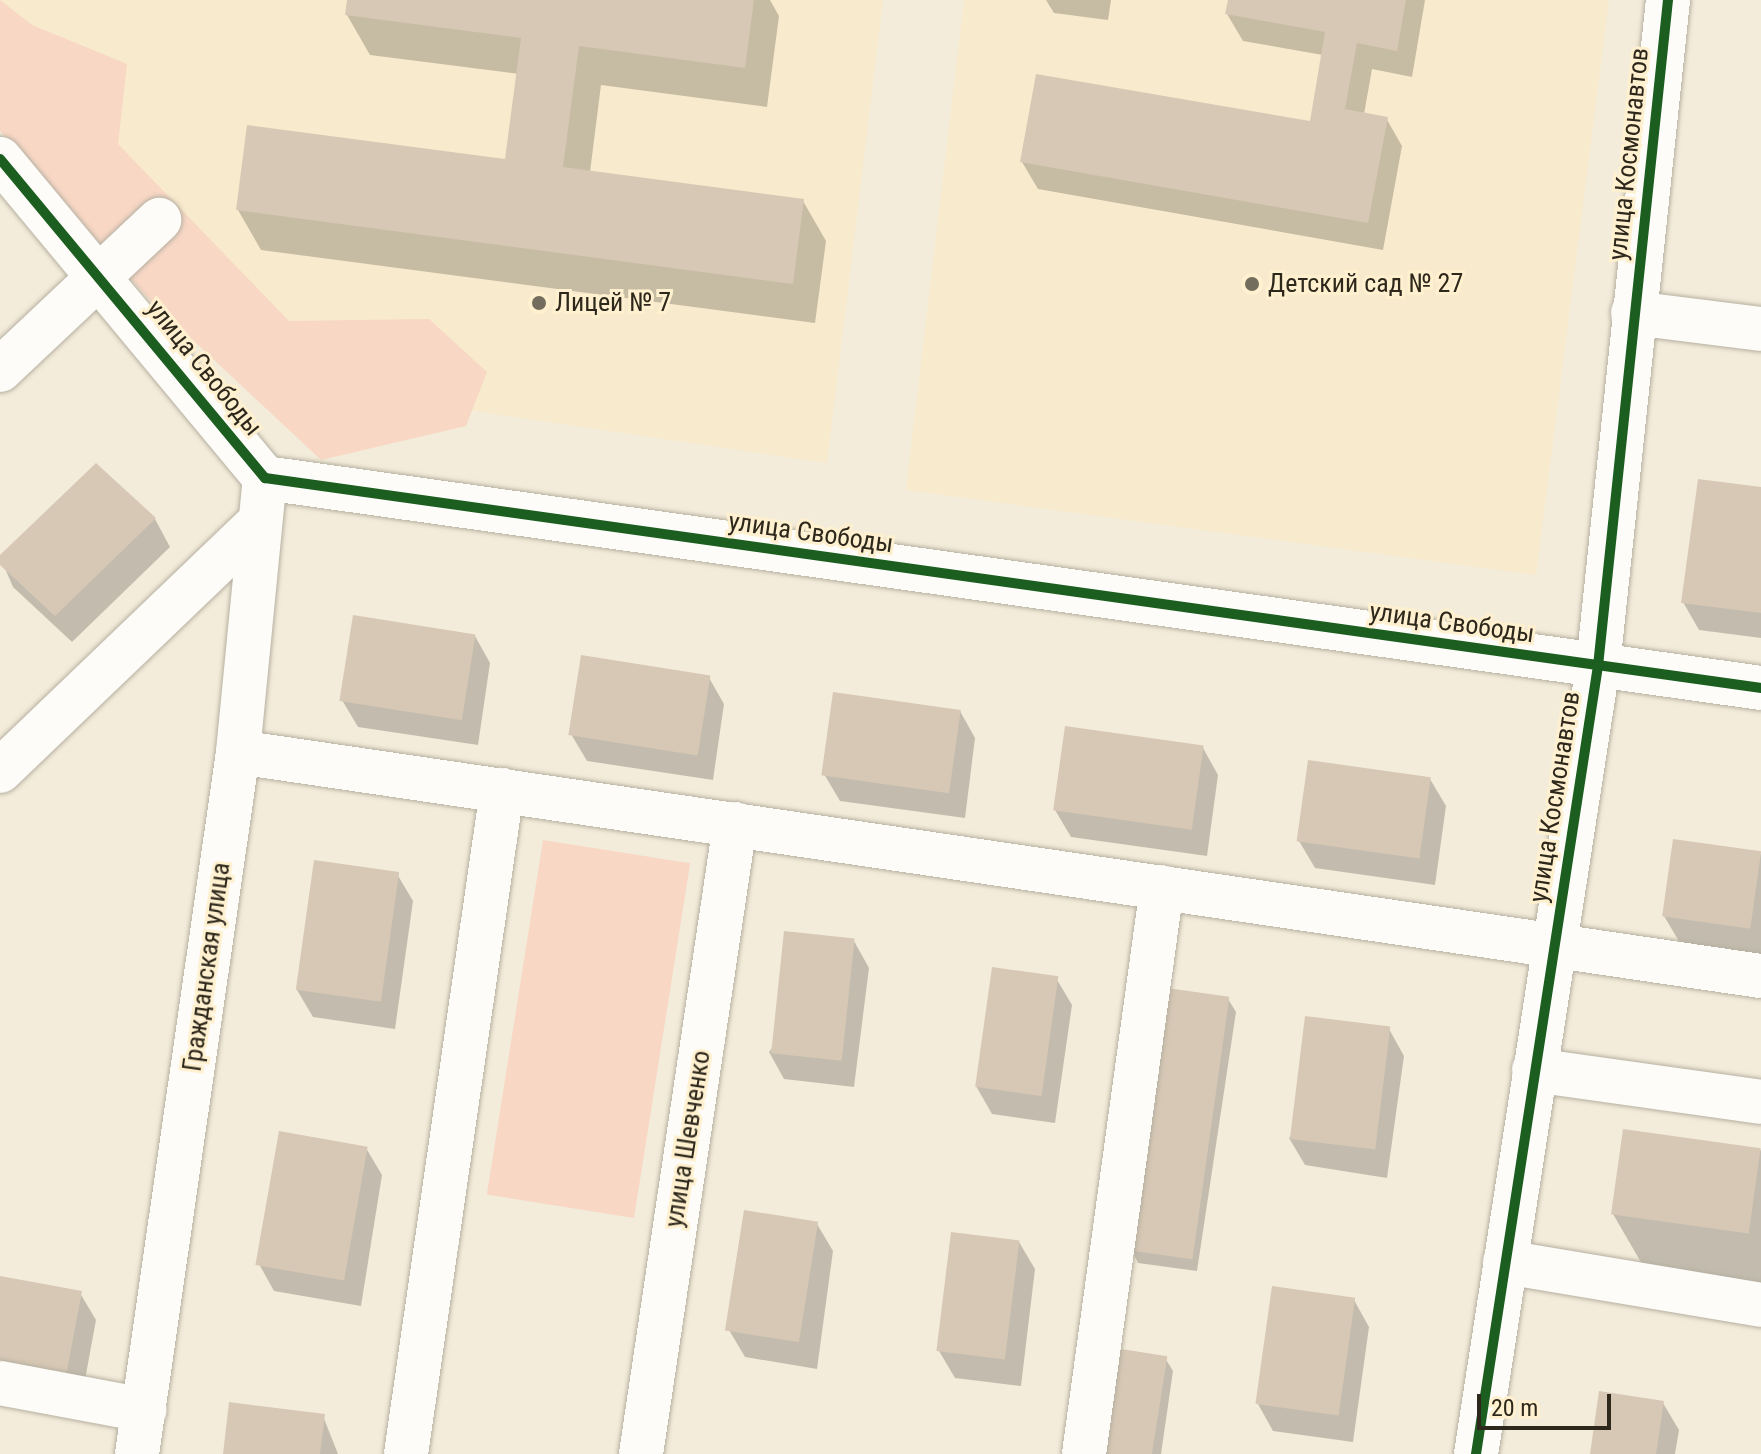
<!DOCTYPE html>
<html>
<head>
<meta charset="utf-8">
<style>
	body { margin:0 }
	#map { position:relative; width:1761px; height:1454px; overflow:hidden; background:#f4ecda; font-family:"Roboto Condensed",sans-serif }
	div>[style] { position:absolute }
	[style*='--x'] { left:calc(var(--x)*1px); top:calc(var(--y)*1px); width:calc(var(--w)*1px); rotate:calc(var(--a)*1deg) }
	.built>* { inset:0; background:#f8eacc }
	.green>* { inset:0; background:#f8d7c5; transform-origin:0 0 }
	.shadow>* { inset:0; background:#0003 }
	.building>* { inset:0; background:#d7c8b5; transform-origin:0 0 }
	.roads { filter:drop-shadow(0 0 2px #b6b0a1) drop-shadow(0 0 2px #b6b0a1) }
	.minor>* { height:44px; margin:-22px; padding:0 22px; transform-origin:22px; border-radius:22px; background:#fdfcf9 }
	.cycleway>* { height:10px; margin:-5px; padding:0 5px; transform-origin:5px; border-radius:5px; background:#1b5e20 }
	.dots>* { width:22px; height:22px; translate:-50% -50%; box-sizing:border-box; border:4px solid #fff0cf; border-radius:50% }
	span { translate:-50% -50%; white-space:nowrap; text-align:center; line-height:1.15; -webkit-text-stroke:6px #fff0cf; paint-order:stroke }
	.street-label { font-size:26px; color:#2e281c }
	.poi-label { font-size:26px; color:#2e281c }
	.left { translate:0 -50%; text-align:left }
	.scale { position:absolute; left:1477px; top:1394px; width:134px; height:36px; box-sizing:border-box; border:4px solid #2e281c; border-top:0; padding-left:10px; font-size:24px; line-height:28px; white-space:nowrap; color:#2e281c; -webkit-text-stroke:6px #fff0cf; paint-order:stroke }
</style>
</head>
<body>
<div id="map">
	<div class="built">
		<i style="clip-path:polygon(0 0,883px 0,827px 463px,305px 386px)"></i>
		<i style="clip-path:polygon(964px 0,1609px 0,1536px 575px,906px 490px)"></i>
	</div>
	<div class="green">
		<i style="clip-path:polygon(0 0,32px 25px,127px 64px,118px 144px,289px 321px,429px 319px,487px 372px,466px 426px,321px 460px,148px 298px,0 131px)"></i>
		<i style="left:543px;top:840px;width:149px;height:359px;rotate:9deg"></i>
	</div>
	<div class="shadow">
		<i style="clip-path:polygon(349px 0,770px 0,779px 16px,767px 107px,601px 85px,590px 172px,803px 201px,826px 241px,815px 323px,261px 250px,238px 210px,507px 162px,519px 74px,370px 55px,347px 15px)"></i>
		<i style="clip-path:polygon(1046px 0,1111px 0,1108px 20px,1054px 13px)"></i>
		<i style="clip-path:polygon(1230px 0,1425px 0,1412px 77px,1372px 69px,1364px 114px,1386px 118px,1402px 146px,1383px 250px,1038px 189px,1022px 162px,1311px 123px,1323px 55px,1243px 41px,1227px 14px)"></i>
		<i style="clip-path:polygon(96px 465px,155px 519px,170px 547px,72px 642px,13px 587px,0 557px)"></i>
		<i style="clip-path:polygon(1761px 489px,1761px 638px,1699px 630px,1683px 602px)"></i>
		<i style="clip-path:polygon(475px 636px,490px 663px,478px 745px,358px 727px,342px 700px)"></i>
		<i style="clip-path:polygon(708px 676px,724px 704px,713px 780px,587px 761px,571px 734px)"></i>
		<i style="clip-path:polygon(960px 711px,975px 738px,965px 818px,840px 801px,824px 774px)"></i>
		<i style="clip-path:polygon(1203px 748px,1218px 775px,1207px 856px,1071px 837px,1055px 810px)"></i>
		<i style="clip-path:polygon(1430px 779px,1446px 806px,1435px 885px,1315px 868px,1299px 841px)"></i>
		<i style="clip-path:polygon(1761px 854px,1761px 955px,1680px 943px,1664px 916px)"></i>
		<i style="clip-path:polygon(397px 874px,413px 901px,395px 1029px,313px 1017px,297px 990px)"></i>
		<i style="clip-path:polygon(854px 941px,869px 968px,854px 1087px,784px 1079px,769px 1052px)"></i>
		<i style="clip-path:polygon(1056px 978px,1072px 1005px,1055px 1123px,992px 1114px,976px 1086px)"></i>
		<i style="clip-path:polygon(1228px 999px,1236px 1012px,1197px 1271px,1138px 1263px,1131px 1249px)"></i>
		<i style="clip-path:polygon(1389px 1029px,1404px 1056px,1387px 1178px,1305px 1165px,1289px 1138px)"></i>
		<i style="clip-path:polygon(366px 1148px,382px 1175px,361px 1306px,274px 1291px,259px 1264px)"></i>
		<i style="clip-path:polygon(1761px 1150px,1761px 1299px,1653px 1283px,1613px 1214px)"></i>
		<i style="clip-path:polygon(817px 1224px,833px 1251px,817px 1369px,745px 1357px,729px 1330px)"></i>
		<i style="clip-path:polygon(1019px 1242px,1035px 1269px,1021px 1386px,955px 1378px,939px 1351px)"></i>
		<i style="clip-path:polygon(0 1278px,80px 1293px,96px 1320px,80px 1407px)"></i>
		<i style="clip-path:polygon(1354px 1300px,1369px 1327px,1353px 1442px,1273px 1431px,1258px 1404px)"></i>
		<i style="clip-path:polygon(1165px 1358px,1173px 1371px,1161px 1454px,1103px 1454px)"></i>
		<i style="clip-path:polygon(1663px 1403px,1679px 1430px,1675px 1454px,1592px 1454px)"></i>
		<i style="clip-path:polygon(323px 1416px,338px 1454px,225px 1454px)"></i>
	</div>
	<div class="building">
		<i style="clip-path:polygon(347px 0,754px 0,745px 68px,579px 46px,563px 167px,804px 199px,793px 284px,236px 210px,247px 125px,505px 159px,521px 38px,345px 15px)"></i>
		<i style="clip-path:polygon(1228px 0,1406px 0,1397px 51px,1357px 43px,1345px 109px,1388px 117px,1368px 223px,1020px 162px,1036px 74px,1310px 121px,1325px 32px,1225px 14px)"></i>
		<i style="clip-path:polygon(96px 463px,156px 518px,55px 616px,0 565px,0 555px)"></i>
		<i style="clip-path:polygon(1698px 479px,1761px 487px,1761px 613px,1681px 603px)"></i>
		<i style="left:353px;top:615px;width:124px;height:87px;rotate:9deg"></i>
		<i style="left:581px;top:655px;width:131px;height:81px;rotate:9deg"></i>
		<i style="left:833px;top:692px;width:129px;height:84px;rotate:8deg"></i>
		<i style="left:1065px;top:726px;width:140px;height:85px;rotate:8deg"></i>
		<i style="left:1308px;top:760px;width:124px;height:82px;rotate:8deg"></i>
		<i style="left:1673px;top:839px;width:89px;height:78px;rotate:8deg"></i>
		<i style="left:314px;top:860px;width:86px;height:131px;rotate:8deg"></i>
		<i style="left:784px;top:931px;width:71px;height:123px;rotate:6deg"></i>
		<i style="left:992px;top:967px;width:67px;height:121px;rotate:8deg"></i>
		<i style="left:1167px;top:988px;width:63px;height:265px;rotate:8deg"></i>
		<i style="left:1305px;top:1016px;width:86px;height:124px;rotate:7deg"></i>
		<i style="left:1623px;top:1129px;width:139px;height:86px;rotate:8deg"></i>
		<i style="left:279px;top:1131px;width:90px;height:136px;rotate:10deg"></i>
		<i style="left:744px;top:1210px;width:75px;height:122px;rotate:9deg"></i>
		<i style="left:951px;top:1232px;width:69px;height:120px;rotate:7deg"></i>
		<i style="clip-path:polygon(0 1276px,82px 1291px,65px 1381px,0 1369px)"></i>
		<i style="left:1272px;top:1286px;width:84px;height:119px;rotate:8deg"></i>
		<i style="left:1115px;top:1348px;width:53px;height:107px;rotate:9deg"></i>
		<i style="clip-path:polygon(1599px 1391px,1664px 1401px,1656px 1454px,1590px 1454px)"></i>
		<i style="clip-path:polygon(229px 1402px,325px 1414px,320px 1454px,223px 1454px)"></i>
	</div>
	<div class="roads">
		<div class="minor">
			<i style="--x:0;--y:159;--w:415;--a:50.3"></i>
			<i style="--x:265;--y:478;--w:1511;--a:7.99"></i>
			<i style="--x:1633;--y:313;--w:129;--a:7.1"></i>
			<i style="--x:0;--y:370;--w:219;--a:-43.3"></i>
			<i style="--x:238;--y:752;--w:1539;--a:8.37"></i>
			<i style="--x:0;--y:771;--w:360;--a:-43.8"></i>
			<i style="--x:1534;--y:1070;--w:229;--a:8"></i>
			<i style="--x:1505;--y:1262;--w:260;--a:9.5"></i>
			<i style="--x:0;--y:1383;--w:147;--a:10.6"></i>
			<i style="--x:137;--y:1454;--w:709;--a:-81.81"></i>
			<i style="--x:238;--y:752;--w:275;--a:-84.4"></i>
			<i style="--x:406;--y:1454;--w:671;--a:-81.77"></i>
			<i style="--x:641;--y:1454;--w:637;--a:-81.51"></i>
			<i style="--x:1084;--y:1454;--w:572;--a:-82.17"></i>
			<i style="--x:1476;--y:1454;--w:797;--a:-81.2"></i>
			<i style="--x:1598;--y:666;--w:670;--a:-84"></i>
		</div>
	</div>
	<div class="cycleway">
		<i style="--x:0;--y:159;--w:415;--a:50.3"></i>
		<i style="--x:265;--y:478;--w:1511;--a:7.99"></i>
		<i style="--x:1476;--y:1454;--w:797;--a:-81.2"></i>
		<i style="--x:1598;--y:666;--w:670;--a:-84"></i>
	</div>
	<div class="dots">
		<i style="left:1252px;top:284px;background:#736d5e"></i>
		<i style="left:539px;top:303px;background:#736d5e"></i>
	</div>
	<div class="street-label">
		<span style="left:1629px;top:154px;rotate:-84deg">улица Космонавтов</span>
		<span style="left:204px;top:368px;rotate:51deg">улица Свободы</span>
		<span style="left:811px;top:533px;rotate:8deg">улица Свободы</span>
		<span style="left:1452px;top:623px;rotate:8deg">улица Свободы</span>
		<span style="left:1555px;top:797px;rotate:-81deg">улица Космонавтов</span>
		<span style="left:207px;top:967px;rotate:-82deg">Гражданская улица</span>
		<span style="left:688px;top:1139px;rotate:-81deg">улица Шевченко</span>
	</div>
	<div class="poi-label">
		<span class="left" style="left:1268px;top:284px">Детский сад № 27</span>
		<span class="left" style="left:555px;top:303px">Лицей № 7</span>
	</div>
	<div class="scale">20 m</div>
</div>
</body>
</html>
